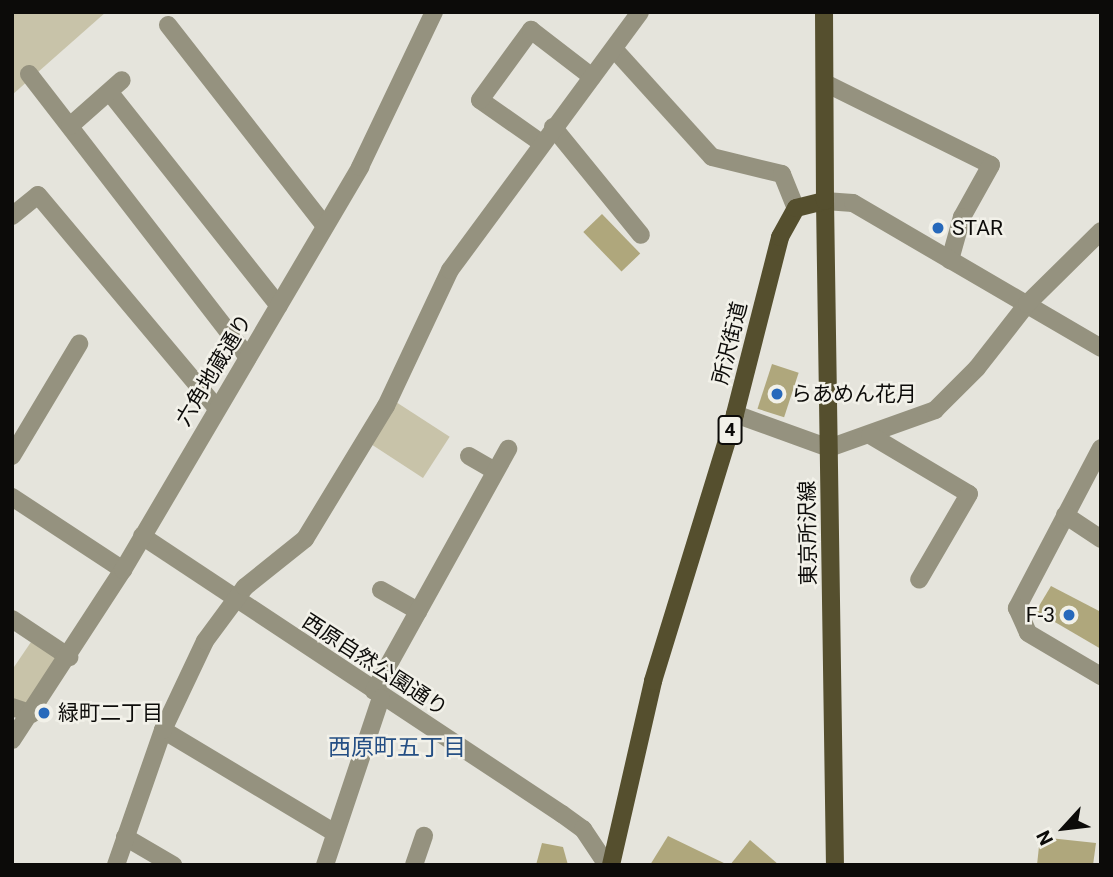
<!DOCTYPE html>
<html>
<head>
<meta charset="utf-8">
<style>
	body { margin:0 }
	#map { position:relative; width:1113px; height:877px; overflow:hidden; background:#e5e4dc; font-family:Roboto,"Noto Sans JP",sans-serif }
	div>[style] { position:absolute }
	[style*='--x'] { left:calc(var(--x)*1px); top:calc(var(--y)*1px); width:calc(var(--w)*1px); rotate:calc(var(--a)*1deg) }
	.green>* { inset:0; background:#c8c3a9; transform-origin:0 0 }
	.building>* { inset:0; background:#afa77c; transform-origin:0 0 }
	.minor>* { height:18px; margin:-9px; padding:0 9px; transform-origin:9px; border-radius:9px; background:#95927f }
	.tertiary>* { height:18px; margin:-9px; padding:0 9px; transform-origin:9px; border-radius:9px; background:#95927f }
	.primary>* { height:18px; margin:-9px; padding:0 9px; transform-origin:9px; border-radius:9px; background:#554f2e }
	.dots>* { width:19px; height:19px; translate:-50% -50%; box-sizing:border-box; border:4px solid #f2f1e9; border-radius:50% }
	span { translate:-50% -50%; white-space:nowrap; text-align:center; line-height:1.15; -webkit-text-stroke:5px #f2f1e9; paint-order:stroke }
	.shield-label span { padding:2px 5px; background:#f2f1e9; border:2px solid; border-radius:5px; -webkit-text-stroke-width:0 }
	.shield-label { font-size:19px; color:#0c0b09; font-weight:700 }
	.poi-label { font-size:21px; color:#0c0b09 }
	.left { translate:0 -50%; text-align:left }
	.right { translate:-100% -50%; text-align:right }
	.street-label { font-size:21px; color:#0c0b09 }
	.neighbourhood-label { font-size:23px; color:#254f84 }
	.frame { position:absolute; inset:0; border:14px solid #0c0b09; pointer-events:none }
	.north { position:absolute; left:1029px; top:793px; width:70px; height:70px; -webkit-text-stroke:5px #f2f1e9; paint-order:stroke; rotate:243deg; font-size:19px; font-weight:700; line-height:28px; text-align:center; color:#0c0b09 }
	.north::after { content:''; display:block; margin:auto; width:24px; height:32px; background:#0c0b09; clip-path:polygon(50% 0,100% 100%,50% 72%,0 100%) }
</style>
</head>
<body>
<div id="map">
	<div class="green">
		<i style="clip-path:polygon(12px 12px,106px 12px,12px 95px)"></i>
		<i style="left:396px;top:402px;width:64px;height:49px;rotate:33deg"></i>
		<i style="clip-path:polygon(31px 642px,57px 657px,22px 716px,12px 710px,12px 670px)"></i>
	</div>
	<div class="building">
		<i style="left:602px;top:214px;width:55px;height:26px;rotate:46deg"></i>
		<i style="left:772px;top:364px;width:28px;height:47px;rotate:18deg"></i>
		<i style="clip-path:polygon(1051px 586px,1101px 612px,1101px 649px,1036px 611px)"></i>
		<i style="clip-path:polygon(668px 836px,728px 865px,650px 865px)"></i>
		<i style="clip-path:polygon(1040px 837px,1096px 843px,1093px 865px,1037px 865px)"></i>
		<i style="clip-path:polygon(750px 840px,779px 865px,730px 865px)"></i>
		<i style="clip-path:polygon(542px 843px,563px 847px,568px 865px,536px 865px)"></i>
	</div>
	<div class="minor">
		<i style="--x:168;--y:25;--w:255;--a:52"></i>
		<i style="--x:615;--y:50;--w:144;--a:47.8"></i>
		<i style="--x:712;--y:157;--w:72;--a:13.7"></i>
		<i style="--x:782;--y:174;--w:37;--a:68"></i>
		<i style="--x:29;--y:74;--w:358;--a:52.3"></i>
		<i style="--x:825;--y:83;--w:185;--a:26.3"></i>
		<i style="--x:991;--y:165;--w:60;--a:119.1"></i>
		<i style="--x:962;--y:217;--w:45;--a:105.6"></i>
		<i style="--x:111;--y:94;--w:270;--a:51.6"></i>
		<i style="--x:70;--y:126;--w:69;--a:-41.5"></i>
		<i style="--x:553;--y:127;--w:139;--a:50.8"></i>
		<i style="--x:540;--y:142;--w:73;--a:-145"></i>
		<i style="--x:480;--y:100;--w:87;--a:-53.9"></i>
		<i style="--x:531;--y:30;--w:77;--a:37.6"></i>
		<i style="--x:825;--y:201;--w:28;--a:4"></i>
		<i style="--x:853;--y:203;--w:287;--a:30.3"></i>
		<i style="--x:12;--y:216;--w:33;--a:-39"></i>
		<i style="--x:38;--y:195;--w:278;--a:50"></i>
		<i style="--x:735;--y:414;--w:100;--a:19.9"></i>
		<i style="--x:829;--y:448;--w:113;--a:-19.7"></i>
		<i style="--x:935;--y:410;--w:59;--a:-45"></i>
		<i style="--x:977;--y:368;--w:81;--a:-52"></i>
		<i style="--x:1027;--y:304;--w:104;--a:-44.6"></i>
		<i style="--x:870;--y:435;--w:115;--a:30.8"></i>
		<i style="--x:969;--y:494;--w:99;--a:120.2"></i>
		<i style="--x:1101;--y:448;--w:181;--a:117.7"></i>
		<i style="--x:1017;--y:608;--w:27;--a:66"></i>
		<i style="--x:1028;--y:633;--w:85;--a:30.5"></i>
		<i style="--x:12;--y:456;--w:131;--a:-59.1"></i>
		<i style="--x:469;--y:456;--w:30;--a:30"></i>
		<i style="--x:12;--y:497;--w:133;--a:33.3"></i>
		<i style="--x:1065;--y:515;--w:43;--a:33.7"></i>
		<i style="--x:142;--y:536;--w:504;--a:33.5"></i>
		<i style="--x:562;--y:814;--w:26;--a:36"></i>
		<i style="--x:583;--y:829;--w:43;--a:56.3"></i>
		<i style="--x:381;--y:590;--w:43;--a:29.6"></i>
		<i style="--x:12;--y:619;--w:69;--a:33.7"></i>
		<i style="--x:374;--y:691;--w:277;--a:-61"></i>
		<i style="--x:12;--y:707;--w:21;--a:19"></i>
		<i style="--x:163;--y:730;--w:200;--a:30.9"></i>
		<i style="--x:125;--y:837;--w:56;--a:30.3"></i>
		<i style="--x:116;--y:865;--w:143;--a:-70.8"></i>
		<i style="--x:163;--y:730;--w:98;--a:-64.7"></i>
		<i style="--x:205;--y:641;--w:67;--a:-53.5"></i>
		<i style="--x:245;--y:587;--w:77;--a:-38.7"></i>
		<i style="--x:305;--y:539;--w:156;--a:-58.7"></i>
		<i style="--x:386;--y:406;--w:150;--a:-64.8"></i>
		<i style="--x:450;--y:270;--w:320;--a:-53.6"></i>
		<i style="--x:325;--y:865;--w:176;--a:-71.5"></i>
		<i style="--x:414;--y:865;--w:31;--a:-71"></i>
	</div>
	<div class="tertiary">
		<i style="--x:12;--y:740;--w:203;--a:-56.9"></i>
		<i style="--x:123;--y:570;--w:468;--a:-59.5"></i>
		<i style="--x:360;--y:167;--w:172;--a:-64.5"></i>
	</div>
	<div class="primary">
		<i style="--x:825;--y:201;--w:664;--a:89.14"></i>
		<i style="--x:611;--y:865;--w:189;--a:-77.1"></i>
		<i style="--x:653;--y:681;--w:279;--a:-72.9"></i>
		<i style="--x:735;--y:414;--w:183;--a:-75.7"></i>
		<i style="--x:780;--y:237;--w:33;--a:-61"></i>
		<i style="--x:796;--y:208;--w:30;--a:-14"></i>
		<i style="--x:825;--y:201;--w:189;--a:-90.3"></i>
	</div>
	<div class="dots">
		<i style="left:938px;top:228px;background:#2769bb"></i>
		<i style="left:777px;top:394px;background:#2769bb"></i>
		<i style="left:1069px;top:615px;background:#2769bb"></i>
		<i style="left:44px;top:713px;background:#2769bb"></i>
	</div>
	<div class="shield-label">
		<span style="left:730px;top:430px">4</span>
	</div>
	<div class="poi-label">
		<span class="left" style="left:952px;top:228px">STAR</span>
		<span class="left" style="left:791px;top:394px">らあめん花月</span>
		<span class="right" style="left:1055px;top:615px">F-3</span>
		<span class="left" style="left:58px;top:713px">緑町二丁目</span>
	</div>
	<div class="street-label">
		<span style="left:730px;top:343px;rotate:-76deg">所沢街道</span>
		<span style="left:214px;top:370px;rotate:-59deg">六角地蔵通り</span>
		<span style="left:808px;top:533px;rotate:-91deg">東京所沢線</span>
		<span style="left:375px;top:665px;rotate:33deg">西原自然公園通り</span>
	</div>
	<div class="neighbourhood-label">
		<span style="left:397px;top:748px">西原町五丁目</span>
	</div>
	<div class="frame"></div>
	<div class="north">N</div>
</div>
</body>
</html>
